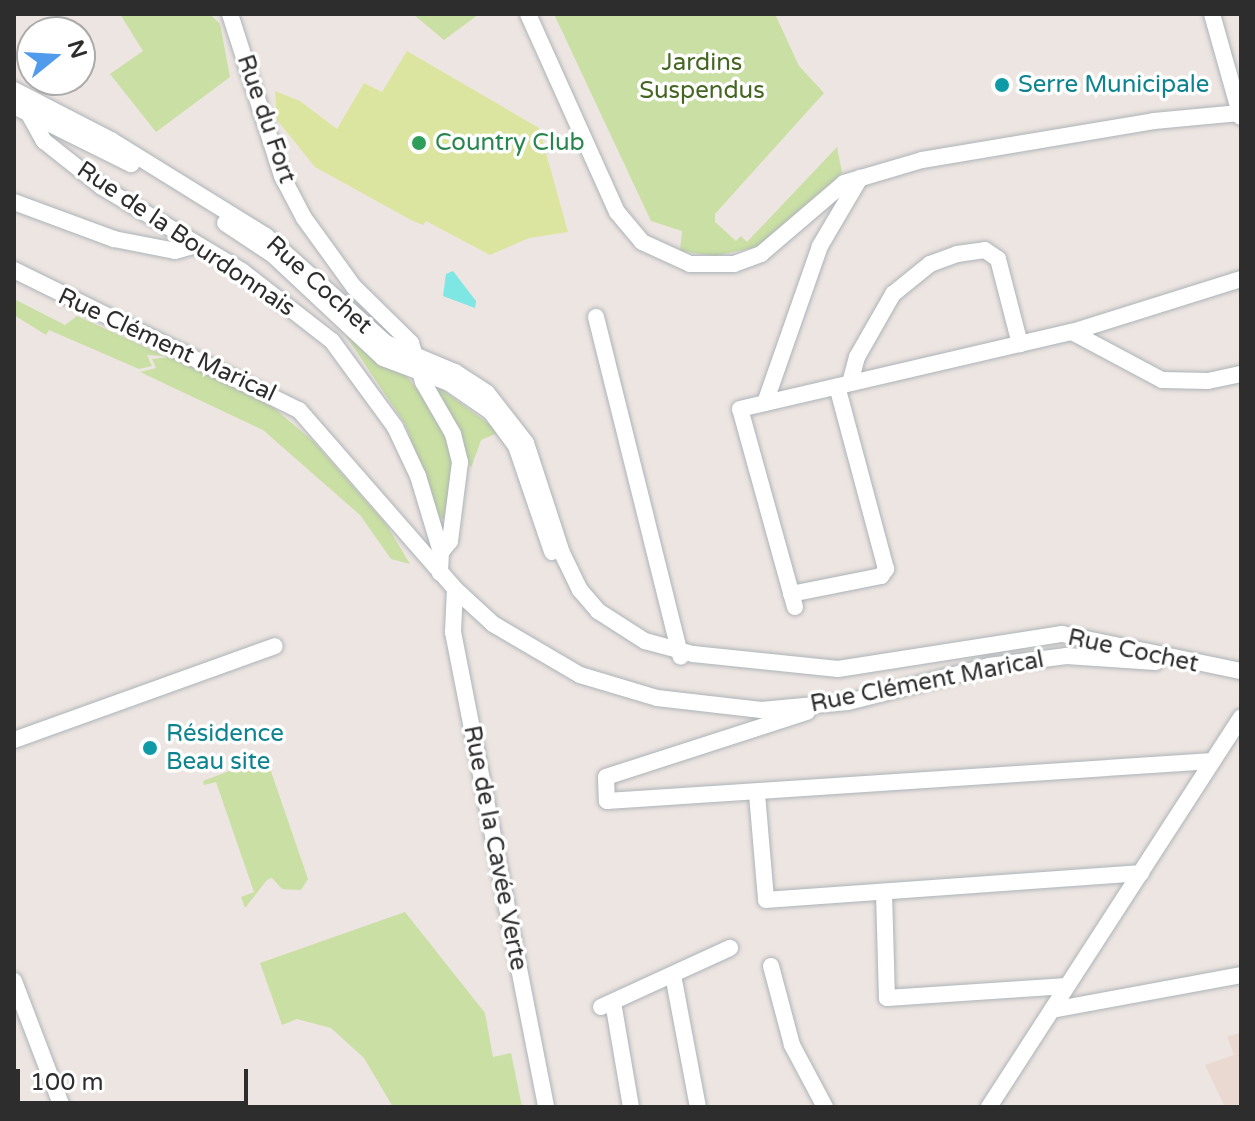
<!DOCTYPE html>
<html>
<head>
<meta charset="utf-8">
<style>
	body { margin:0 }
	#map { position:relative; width:1255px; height:1121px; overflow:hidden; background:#ede5e1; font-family:"Varela Round",sans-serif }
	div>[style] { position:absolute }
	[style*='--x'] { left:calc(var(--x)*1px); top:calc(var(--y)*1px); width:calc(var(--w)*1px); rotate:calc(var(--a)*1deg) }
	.education>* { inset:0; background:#e9d9d0 }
	.green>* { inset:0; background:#c9dfa3 }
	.pitch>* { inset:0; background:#dce59f }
	.water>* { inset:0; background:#7ee6e3 }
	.roads { filter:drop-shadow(0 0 2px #adb3b8) drop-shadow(0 0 2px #adb3b8) }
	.minor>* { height:16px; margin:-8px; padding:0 8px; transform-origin:8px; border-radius:8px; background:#fff }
	.dots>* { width:22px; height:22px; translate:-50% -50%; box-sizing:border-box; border:4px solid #fff; border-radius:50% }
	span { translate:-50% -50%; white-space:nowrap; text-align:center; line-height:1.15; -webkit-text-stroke:7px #fff; paint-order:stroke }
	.park-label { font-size:24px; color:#446621 }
	.culture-label { font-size:24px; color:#0d838f }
	.left { translate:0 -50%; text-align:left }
	.street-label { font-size:24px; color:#2d2d2d }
	.leisure-label { font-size:24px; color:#27864d }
	.frame { position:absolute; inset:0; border:16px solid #2d2d2d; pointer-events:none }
	.north { position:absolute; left:16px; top:16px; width:80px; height:80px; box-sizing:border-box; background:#fff; border:2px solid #ababab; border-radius:50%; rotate:72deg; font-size:22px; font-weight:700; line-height:32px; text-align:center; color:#2d2d2d }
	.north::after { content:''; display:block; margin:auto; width:28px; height:36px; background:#509bec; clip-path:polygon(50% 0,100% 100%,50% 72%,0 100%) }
	.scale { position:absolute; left:16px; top:1069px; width:232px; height:36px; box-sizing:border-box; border:4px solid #2d2d2d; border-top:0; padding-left:10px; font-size:24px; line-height:28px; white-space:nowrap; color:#2d2d2d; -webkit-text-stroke:6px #fff; paint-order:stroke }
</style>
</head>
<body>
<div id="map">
	<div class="education">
		<i style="clip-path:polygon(1241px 1033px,1241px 1107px,1225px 1107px,1205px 1065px,1234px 1055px,1227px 1036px)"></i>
	</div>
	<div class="green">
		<i style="clip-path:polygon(120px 14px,210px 14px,220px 24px,230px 77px,156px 132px,110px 74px,143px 51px)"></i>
		<i style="clip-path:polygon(413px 14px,479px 14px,444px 40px)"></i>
		<i style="clip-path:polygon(554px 14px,775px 14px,799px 66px,824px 93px,715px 214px,715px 222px,736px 241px,741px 236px,747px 242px,837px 147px,842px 173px,757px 247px,715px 256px,680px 251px,682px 231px,651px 221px)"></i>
		<i style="clip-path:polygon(14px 299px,65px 325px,77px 316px,165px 356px,147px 355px,152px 366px,139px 369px,49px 330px,46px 335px,14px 315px)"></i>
		<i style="clip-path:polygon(346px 336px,403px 372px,425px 398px,448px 440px,452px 465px,447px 517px,440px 519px,405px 424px)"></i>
		<i style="clip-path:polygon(170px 357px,269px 404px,313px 441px,386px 524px,410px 564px,391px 559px,360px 515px,263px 430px,140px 372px,156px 368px,152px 359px)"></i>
		<i style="clip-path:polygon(441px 389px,500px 432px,481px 440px,471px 468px,437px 391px)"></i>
		<i style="clip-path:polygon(266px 757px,308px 879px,301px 890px,282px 889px,272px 878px,267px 880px,245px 908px,241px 897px,254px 892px,216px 782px,204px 785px,203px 781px)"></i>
		<i style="clip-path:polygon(405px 912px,485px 1013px,493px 1057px,511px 1053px,522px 1107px,393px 1107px,364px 1058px,331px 1028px,297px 1019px,282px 1025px,260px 963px)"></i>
	</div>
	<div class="pitch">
		<i style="clip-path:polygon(407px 51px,539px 128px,568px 232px,529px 238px,490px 255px,426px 221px,423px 225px,411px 220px,315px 167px,277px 120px,275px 91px,300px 101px,337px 129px,364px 83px,382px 92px)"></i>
	</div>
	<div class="water">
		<i style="clip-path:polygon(453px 271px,476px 301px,475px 308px,443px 296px,446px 274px)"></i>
	</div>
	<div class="roads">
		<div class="minor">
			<i style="--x:230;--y:14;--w:170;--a:72.2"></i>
			<i style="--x:282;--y:176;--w:47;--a:62.4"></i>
			<i style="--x:304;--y:218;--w:85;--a:54.1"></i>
			<i style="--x:354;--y:287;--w:80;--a:44.5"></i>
			<i style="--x:411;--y:343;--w:41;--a:72.9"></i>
			<i style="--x:423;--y:382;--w:60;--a:60"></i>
			<i style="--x:453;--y:434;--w:29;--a:76"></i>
			<i style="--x:460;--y:462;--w:80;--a:97.2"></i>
			<i style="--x:450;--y:541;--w:14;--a:129"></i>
			<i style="--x:528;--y:14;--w:217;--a:65.8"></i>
			<i style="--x:617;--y:212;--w:39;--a:50"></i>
			<i style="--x:642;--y:242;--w:53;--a:24.6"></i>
			<i style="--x:690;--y:264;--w:44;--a:0"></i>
			<i style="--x:734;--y:264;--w:29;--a:-20"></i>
			<i style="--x:761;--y:254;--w:109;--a:-40.5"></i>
			<i style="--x:844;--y:183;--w:81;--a:-16.4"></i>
			<i style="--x:922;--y:160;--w:235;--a:-9.5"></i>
			<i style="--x:1154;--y:121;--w:86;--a:-5.3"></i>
			<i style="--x:1212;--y:14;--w:107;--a:74.3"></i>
			<i style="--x:14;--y:90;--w:109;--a:27.3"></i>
			<i style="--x:111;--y:140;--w:182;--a:31.8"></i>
			<i style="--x:266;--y:236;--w:161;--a:41.7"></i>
			<i style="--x:386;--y:343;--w:75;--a:22.8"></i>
			<i style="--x:455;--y:372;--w:38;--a:33"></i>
			<i style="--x:487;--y:393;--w:63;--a:52"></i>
			<i style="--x:526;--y:443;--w:116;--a:71.9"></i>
			<i style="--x:562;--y:553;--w:41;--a:64.1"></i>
			<i style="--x:580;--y:590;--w:28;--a:49"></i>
			<i style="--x:598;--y:611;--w:56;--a:32.6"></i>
			<i style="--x:645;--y:641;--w:50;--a:15.2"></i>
			<i style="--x:693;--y:654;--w:146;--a:5.9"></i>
			<i style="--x:838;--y:669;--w:227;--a:-8.9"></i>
			<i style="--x:1062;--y:634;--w:183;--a:11.7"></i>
			<i style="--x:14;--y:106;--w:131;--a:26.4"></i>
			<i style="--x:30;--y:116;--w:29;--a:61"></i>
			<i style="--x:44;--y:141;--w:74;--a:38.4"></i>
			<i style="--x:102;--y:187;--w:163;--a:31"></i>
			<i style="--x:242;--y:271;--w:114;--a:37.9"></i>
			<i style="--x:332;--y:341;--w:107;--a:53.8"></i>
			<i style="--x:395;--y:427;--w:54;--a:64.9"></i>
			<i style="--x:418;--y:476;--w:79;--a:73.2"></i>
			<i style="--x:441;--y:552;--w:21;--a:93"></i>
			<i style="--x:14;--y:202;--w:107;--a:20.3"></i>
			<i style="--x:114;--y:239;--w:62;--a:11.1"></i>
			<i style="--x:175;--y:251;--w:22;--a:-16"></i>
			<i style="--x:225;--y:223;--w:58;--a:33.7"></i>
			<i style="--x:273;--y:255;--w:151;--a:43.1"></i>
			<i style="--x:383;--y:358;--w:71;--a:20.7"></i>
			<i style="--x:449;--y:383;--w:51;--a:34.6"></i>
			<i style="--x:491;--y:412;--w:42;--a:53.7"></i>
			<i style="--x:516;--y:446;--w:112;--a:71.2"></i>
			<i style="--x:14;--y:270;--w:318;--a:26.2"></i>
			<i style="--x:299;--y:410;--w:237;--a:48.9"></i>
			<i style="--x:455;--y:589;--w:52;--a:42.6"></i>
			<i style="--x:493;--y:624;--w:101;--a:30.4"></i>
			<i style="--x:580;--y:675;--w:80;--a:16.6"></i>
			<i style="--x:657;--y:698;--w:105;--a:6.6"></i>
			<i style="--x:761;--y:710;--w:87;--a:-5.3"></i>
			<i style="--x:848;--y:702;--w:146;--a:-14.3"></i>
			<i style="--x:989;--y:666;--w:78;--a:-7.4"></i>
			<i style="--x:1066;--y:656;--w:90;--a:3.8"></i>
			<i style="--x:596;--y:317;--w:350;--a:76"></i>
			<i style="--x:1072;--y:332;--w:102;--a:28.1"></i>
			<i style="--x:1162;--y:380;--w:46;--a:1.2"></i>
			<i style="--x:1208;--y:381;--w:34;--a:-12"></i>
			<i style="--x:850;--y:383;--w:27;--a:-75"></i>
			<i style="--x:857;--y:357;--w:73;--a:-60.3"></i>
			<i style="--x:893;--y:294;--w:48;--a:-39"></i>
			<i style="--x:930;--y:264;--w:29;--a:-20"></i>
			<i style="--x:957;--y:254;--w:28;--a:-8"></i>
			<i style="--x:985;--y:250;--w:16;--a:35"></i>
			<i style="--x:998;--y:259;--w:88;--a:75.5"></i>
			<i style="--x:765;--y:403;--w:166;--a:-70.7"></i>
			<i style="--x:820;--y:246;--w:79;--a:-59.5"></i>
			<i style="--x:455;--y:589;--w:43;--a:92.7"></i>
			<i style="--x:453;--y:632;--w:484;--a:78.9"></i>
			<i style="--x:791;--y:594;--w:92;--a:-11.3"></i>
			<i style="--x:881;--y:576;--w:9;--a:-54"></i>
			<i style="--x:886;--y:569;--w:189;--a:-105"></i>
			<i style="--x:795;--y:607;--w:205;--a:-105.5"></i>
			<i style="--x:740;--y:409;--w:341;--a:-13.1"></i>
			<i style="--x:1072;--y:332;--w:177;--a:-17.4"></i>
			<i style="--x:807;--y:712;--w:211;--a:162.1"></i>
			<i style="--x:606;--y:777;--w:24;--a:88"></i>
			<i style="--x:607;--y:801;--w:607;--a:-3.78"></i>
			<i style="--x:14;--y:740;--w:277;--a:-19.8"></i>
			<i style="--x:757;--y:794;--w:106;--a:85.1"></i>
			<i style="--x:766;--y:900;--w:376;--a:-4.1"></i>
			<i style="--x:884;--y:892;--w:106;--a:88.4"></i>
			<i style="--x:887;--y:998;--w:180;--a:-3.8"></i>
			<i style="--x:771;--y:966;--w:82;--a:75.1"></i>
			<i style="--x:792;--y:1045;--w:70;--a:62"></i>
			<i style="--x:673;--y:975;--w:134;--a:79.3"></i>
			<i style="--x:14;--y:981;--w:135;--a:69.1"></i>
			<i style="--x:613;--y:1002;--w:107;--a:80.3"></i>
			<i style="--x:601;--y:1007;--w:142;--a:-24.6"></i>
			<i style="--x:1052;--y:1010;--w:192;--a:-10.5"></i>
			<i style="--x:989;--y:1107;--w:464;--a:-57.1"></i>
		</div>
	</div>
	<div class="dots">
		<i style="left:1002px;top:85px;background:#0f9aa8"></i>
		<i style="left:419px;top:143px;background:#2e9e5b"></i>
		<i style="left:150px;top:748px;background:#0f9aa8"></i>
	</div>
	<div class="park-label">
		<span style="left:702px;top:77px">Jardins<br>Suspendus</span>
	</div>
	<div class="culture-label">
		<span class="left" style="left:1018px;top:85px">Serre Municipale</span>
		<span class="left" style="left:166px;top:748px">Résidence<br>Beau site</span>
	</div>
	<div class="street-label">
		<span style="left:266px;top:119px;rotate:71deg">Rue du Fort</span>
		<span style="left:186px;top:239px;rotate:34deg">Rue de la Bourdonnais</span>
		<span style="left:319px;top:285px;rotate:42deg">Rue Cochet</span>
		<span style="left:167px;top:345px;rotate:25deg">Rue Clément Marical</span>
		<span style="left:1133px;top:651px;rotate:12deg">Rue Cochet</span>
		<span style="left:927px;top:682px;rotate:-11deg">Rue Clément Marical</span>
		<span style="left:495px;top:848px;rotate:79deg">Rue de la Cavée Verte</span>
	</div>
	<div class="leisure-label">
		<span class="left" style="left:435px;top:143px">Country Club</span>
	</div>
	<div class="frame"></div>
	<div class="north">N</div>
	<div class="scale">100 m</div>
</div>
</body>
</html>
